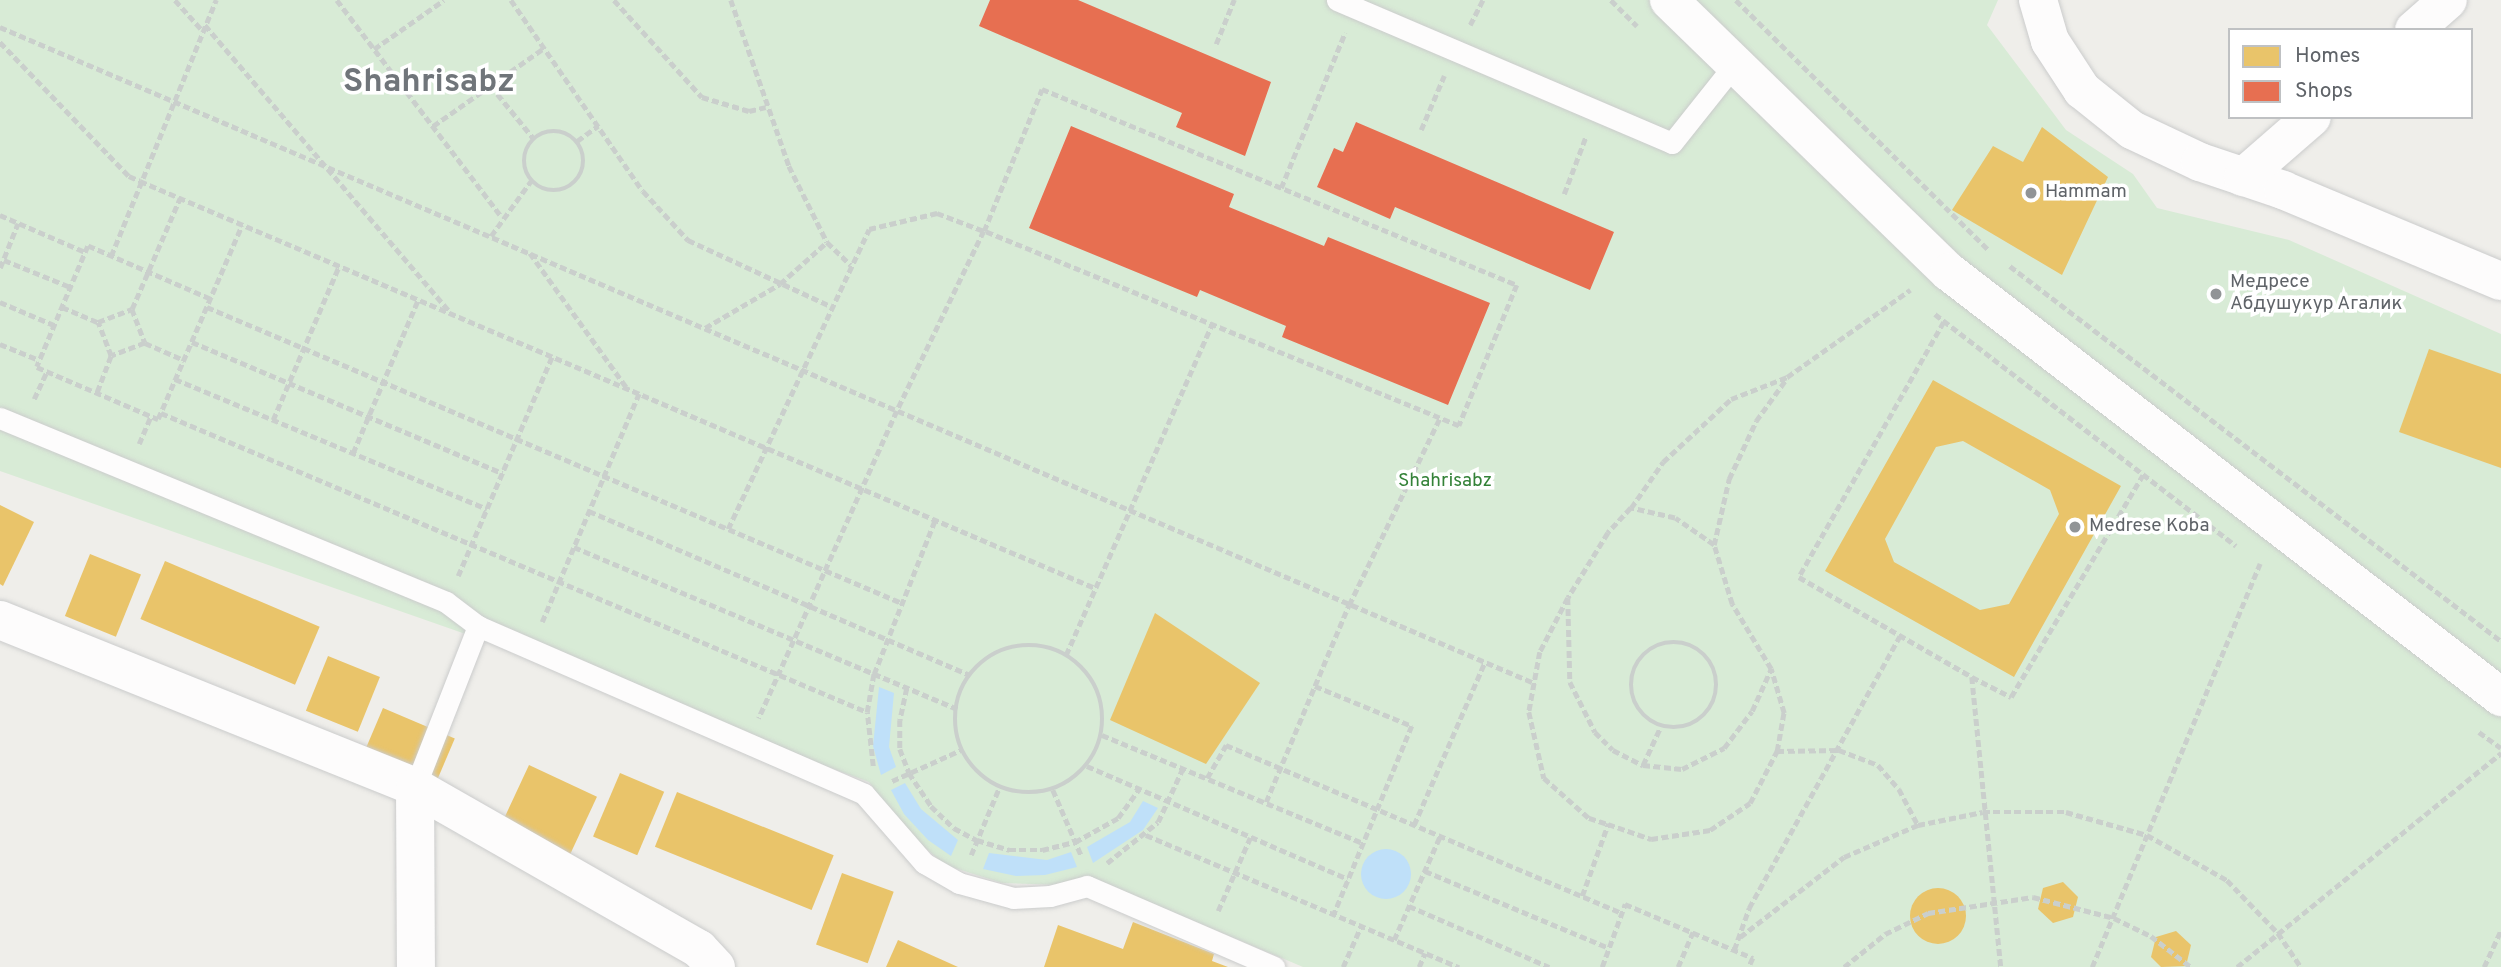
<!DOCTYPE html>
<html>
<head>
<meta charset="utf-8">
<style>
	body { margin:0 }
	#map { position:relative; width:2501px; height:967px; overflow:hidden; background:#efeeea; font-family:Overpass,sans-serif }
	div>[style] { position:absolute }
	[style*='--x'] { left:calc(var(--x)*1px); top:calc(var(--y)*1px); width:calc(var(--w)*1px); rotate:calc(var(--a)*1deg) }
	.green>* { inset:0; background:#d8ebd6 }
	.water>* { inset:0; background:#bfe0f9 }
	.round { border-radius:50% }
	.homes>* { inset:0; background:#e9c46a; transform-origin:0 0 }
	.shops>* { inset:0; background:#e76f51 }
	.path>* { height:4.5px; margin-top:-2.25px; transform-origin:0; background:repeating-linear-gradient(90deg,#cacfcc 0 7px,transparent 0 10.5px) }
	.path>.ring { margin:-2.25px; padding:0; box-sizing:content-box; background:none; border:4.5px solid #cacfcc; border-radius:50% }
	.roads { filter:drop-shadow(0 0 2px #cbcccc) drop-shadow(0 0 2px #cbcccc) }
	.service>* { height:21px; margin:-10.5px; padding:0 10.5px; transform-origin:10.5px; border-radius:10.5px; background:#fdfcfc }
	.minor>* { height:38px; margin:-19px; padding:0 19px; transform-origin:19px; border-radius:19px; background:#fdfcfc }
	.dots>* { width:19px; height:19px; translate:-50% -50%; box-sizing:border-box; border:4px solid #fff; border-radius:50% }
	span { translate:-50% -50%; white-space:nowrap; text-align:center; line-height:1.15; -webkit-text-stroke:7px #fff; paint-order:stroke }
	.poi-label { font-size:19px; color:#5f6368 }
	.left { translate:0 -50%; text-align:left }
	.park-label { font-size:19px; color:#348238 }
	.town-label { font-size:33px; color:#70757a; font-weight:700 }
	.legend { position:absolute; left:2228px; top:28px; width:245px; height:91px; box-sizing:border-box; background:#fff; border:2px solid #bfc1c3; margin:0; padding:9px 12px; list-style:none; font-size:21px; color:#5f6368 }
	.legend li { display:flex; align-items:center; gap:14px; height:35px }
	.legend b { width:35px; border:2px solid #bfc1c3 }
</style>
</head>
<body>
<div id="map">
	<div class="green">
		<i style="clip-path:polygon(0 0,1998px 0,1987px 25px,2066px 130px,2133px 174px,2157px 208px,2289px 240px,2501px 334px,2501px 967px,1303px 967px,1087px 876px,1060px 885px,1002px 883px,945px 865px,902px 828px,869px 782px,497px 645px,0 471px)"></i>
	</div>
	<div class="water">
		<i style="clip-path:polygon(879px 687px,894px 693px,889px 747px,896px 767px,881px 775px,873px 746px)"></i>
		<i style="clip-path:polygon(905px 783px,921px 809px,958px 840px,951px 856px,928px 840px,904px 814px,891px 790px)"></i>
		<i style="clip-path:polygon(1143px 801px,1158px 808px,1143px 830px,1093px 863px,1087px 847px,1130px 822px)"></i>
		<i class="round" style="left:1361px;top:849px;width:50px;height:50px"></i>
		<i style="clip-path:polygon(1071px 852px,1077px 867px,1045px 875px,1016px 876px,983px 869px,989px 853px,1047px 860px)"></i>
	</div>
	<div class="homes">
		<i style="clip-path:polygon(2042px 127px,2108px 177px,2062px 275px,1952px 210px,1993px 146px,2023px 162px)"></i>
		<i style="clip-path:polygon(2429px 349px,2501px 374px,2501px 468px,2399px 432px)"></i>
		<i style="clip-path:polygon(evenodd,1933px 380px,2121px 486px,2014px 677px,1825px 571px,1933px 380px,1963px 441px,2050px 490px,2059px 514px,2009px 604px,1980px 610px,1894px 562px,1885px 539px,1936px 447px,1963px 441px)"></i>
		<i style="clip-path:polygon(0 505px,34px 522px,3px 586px,0 584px)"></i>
		<i style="left:90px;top:554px;width:55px;height:67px;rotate:22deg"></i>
		<i style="left:165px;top:561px;width:168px;height:63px;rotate:23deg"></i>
		<i style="clip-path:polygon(1155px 613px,1260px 683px,1206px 764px,1110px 720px)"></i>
		<i style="left:328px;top:656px;width:56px;height:59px;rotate:22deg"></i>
		<i style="left:383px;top:708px;width:78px;height:56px;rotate:23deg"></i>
		<i style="left:529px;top:765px;width:75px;height:64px;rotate:25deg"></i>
		<i style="left:620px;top:773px;width:48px;height:69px;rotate:23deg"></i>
		<i style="left:677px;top:792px;width:169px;height:59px;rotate:22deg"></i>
		<i style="left:842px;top:873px;width:55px;height:76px;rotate:20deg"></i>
		<i style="clip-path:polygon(2063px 882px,2078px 897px,2073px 917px,2053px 923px,2038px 909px,2043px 888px)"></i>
		<i class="round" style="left:1910px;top:888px;width:56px;height:56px"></i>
		<i style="clip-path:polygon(1133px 922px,1214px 954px,1212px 961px,1228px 967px,1044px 967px,1058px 925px,1123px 949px)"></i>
		<i style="clip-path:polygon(2176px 931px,2191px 945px,2186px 966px,2161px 967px,2151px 957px,2156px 937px)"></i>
		<i style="clip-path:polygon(898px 940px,958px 967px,886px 967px)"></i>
	</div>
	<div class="shops">
		<i style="clip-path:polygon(990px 0,1078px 0,1271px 82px,1245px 156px,1176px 127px,1182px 113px,979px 26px)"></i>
		<i style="clip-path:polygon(1356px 122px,1614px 232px,1590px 290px,1395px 207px,1390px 219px,1317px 187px,1334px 148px,1343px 152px)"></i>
		<i style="clip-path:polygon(1071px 126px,1234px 194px,1229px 207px,1324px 246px,1328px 237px,1490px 303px,1448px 405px,1282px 337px,1286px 326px,1200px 290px,1197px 297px,1029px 228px)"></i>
	</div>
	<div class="path">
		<i style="--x:175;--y:0;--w:42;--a:47.9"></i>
		<i style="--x:337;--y:0;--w:273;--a:52.8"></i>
		<i style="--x:511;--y:0;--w:232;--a:55.4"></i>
		<i style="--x:643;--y:191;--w:67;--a:47.4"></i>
		<i style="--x:688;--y:240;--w:157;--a:24.9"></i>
		<i style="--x:614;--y:0;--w:131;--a:47.8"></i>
		<i style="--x:702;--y:97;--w:49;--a:16.6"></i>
		<i style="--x:749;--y:111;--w:17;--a:-13"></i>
		<i style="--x:731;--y:0;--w:176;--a:70.7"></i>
		<i style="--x:789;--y:166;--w:85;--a:63.4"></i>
		<i style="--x:827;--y:242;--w:33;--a:44"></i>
		<i style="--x:1611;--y:0;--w:37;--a:45"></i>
		<i style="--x:1736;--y:0;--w:356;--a:44.7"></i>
		<i style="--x:205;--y:25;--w:377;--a:49.5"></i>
		<i style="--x:1470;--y:25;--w:28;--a:-63"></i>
		<i style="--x:0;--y:27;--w:1668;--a:23.15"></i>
		<i style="--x:0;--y:42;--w:186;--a:46.1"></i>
		<i style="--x:129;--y:176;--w:12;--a:24"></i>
		<i style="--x:140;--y:181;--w:1038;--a:23.08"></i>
		<i style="--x:1216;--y:44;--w:48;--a:-67.8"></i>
		<i style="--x:374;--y:49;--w:85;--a:-35"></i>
		<i style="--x:491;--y:86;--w:68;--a:50.9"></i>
		<i style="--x:1042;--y:89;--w:514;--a:22.42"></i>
		<i style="--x:1517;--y:285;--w:152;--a:112.4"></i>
		<i style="--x:1459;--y:426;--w:513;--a:-157.68"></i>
		<i style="--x:984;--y:231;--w:153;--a:-67.8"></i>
		<i style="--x:433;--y:126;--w:136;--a:-35.1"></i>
		<i style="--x:1421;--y:130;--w:59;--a:-66.9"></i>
		<i class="ring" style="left:524px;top:131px;width:55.5px;height:55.5px"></i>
		<i style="--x:577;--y:141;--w:26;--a:-36"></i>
		<i style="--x:1281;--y:188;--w:168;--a:-67.6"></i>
		<i style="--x:1564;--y:194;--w:62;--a:-69.2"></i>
		<i style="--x:0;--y:215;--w:93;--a:23.5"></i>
		<i style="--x:491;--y:236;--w:68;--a:-54"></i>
		<i style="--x:530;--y:253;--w:166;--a:54.3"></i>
		<i style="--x:111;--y:256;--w:277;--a:-67.7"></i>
		<i style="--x:4;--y:260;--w:71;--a:22.2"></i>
		<i style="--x:2010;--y:266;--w:618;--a:37.37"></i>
		<i style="--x:0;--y:268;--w:48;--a:-68.2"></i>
		<i style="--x:210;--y:299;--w:133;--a:-156.5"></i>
		<i style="--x:88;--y:246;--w:131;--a:112.9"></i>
		<i style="--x:37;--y:367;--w:132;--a:23.3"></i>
		<i style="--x:158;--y:419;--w:211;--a:-66.6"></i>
		<i style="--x:0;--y:302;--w:59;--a:23.1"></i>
		<i style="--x:62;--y:307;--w:39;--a:23"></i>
		<i style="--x:207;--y:307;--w:755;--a:23.07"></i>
		<i style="--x:132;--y:309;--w:121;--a:-66.6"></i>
		<i style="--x:1935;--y:314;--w:380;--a:37.6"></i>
		<i style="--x:1944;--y:322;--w:293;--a:119.6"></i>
		<i style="--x:1799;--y:577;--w:200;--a:30"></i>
		<i style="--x:1972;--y:677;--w:291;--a:84.3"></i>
		<i style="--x:705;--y:328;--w:87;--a:-30.4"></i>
		<i style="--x:780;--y:284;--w:63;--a:-41.8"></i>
		<i style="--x:192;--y:342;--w:337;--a:22.9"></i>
		<i style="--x:145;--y:343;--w:36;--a:159"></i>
		<i style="--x:111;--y:356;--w:36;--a:-111"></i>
		<i style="--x:98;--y:322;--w:36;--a:-21"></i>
		<i style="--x:132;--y:309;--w:36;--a:69"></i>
		<i style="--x:145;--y:343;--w:43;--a:23.6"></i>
		<i style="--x:0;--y:344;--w:42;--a:22.3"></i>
		<i style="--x:175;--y:379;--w:338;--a:22.6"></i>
		<i style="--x:97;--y:392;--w:39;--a:-69"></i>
		<i style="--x:34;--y:399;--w:31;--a:-65"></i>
		<i style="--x:161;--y:413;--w:767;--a:22.95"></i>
		<i style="--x:273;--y:420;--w:168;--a:-66.8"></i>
		<i style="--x:139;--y:444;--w:30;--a:-67"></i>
		<i style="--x:353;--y:453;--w:166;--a:-67"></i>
		<i style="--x:1631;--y:508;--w:56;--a:-55.2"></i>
		<i style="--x:1663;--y:462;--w:93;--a:-42.8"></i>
		<i style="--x:1731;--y:399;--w:60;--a:-21.4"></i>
		<i style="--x:1787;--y:377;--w:151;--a:-35.3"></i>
		<i style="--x:589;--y:511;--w:415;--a:23.3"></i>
		<i style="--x:728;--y:529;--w:331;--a:-64.8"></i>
		<i style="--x:869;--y:229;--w:70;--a:-13.2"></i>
		<i style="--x:937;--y:213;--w:50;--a:21"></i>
		<i style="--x:984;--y:231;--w:200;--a:115.8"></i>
		<i style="--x:897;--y:411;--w:337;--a:114.2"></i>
		<i style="--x:1714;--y:545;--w:68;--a:-77.2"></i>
		<i style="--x:1729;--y:479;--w:64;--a:-65"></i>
		<i style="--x:1756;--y:421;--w:53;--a:-54.2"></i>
		<i style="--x:574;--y:547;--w:416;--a:22.9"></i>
		<i style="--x:458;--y:576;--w:238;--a:-66.8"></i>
		<i style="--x:1568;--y:598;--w:61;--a:117.4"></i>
		<i style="--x:1540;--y:652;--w:61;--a:100.4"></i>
		<i style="--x:1529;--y:712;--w:68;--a:77.2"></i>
		<i style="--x:1544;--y:778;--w:60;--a:41.6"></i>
		<i style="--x:1589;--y:818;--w:20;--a:18"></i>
		<i style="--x:1608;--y:824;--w:46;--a:19.2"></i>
		<i style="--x:1651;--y:839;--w:60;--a:-8.7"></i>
		<i style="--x:1710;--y:830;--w:48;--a:-34"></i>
		<i style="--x:1750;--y:803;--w:59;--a:-62.6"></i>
		<i style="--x:1777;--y:751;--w:39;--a:-80"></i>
		<i style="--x:1784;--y:713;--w:46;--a:-106.5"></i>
		<i style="--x:1771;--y:669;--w:76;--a:-121"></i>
		<i style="--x:1732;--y:604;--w:62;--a:-107"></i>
		<i style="--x:1714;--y:545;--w:47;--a:-145.3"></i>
		<i style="--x:1675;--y:518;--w:45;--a:-167.2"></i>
		<i style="--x:1631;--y:508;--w:34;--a:133"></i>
		<i style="--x:1608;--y:533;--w:76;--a:121.6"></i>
		<i style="--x:1568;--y:598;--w:84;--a:88.6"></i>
		<i style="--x:1570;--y:682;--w:56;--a:63.4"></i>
		<i style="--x:1595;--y:732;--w:25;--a:45"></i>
		<i style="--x:1613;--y:750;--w:34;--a:27"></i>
		<i style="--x:1643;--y:765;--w:39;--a:6"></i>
		<i style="--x:1682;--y:769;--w:47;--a:-26.6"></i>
		<i style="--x:1724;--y:748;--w:46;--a:-52.9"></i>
		<i style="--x:1752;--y:711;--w:46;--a:-65.7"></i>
		<i style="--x:542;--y:622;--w:248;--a:-67"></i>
		<i class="ring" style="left:1631px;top:642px;width:81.5px;height:81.5px"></i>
		<i class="ring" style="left:955px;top:645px;width:143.5px;height:143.5px"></i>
		<i style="--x:1066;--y:655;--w:362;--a:-66.2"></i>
		<i style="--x:1972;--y:677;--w:44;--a:27.1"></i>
		<i style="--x:2011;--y:697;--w:258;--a:-59.3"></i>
		<i style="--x:1315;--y:686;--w:105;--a:22.4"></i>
		<i style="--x:1412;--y:726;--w:204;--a:112.5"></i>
		<i style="--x:907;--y:688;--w:33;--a:102"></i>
		<i style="--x:900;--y:720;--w:29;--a:90"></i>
		<i style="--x:900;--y:749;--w:26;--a:69"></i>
		<i style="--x:909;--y:773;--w:40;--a:56"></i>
		<i style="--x:931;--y:806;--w:32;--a:44"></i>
		<i style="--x:954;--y:828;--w:26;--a:28"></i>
		<i style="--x:977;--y:840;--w:34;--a:17"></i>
		<i style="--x:1009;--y:850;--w:33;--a:0"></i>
		<i style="--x:1042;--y:850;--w:34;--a:-14"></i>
		<i style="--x:1075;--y:842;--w:49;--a:-29.2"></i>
		<i style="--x:1118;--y:818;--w:36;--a:-54"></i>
		<i style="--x:2479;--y:732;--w:27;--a:36"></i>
		<i style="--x:1102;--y:735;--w:282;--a:22.5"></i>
		<i style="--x:1777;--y:751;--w:62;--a:-0.9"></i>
		<i style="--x:1839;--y:750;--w:42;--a:21"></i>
		<i style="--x:1878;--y:765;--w:32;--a:49"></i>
		<i style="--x:1899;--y:789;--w:41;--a:62.2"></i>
		<i style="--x:1643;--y:765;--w:41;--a:-65.3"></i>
		<i style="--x:873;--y:766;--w:54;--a:-96.3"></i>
		<i style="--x:867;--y:712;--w:39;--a:-80"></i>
		<i style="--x:874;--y:674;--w:166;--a:-68.4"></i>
		<i style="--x:1087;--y:766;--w:284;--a:23.4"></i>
		<i style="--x:1207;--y:778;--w:38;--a:-60"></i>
		<i style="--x:1226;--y:745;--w:430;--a:23"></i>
		<i style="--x:892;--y:781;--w:76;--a:-24.2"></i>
		<i style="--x:1053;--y:790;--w:73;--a:66.6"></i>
		<i style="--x:1266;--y:802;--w:214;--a:-67.2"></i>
		<i style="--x:1349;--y:605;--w:208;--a:-64.1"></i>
		<i style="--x:1414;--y:825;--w:178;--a:-66.5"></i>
		<i style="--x:1146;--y:835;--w:340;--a:22.9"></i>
		<i style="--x:971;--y:855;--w:73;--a:-67.3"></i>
		<i style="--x:1107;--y:863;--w:65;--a:-38.8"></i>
		<i style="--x:1158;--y:822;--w:60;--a:-65.2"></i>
		<i style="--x:1425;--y:871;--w:199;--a:22.7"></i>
		<i style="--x:1582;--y:896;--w:77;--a:-70.1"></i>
		<i style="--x:1409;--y:906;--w:153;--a:23.5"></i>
		<i style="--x:1218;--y:911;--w:80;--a:-66.3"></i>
		<i style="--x:1740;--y:937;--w:131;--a:-37.6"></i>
		<i style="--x:1844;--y:857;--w:81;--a:-23.4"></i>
		<i style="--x:1918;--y:825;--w:66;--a:-11.3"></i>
		<i style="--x:1983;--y:812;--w:83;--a:0"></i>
		<i style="--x:2066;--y:812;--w:84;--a:15.9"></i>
		<i style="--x:2147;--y:835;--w:92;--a:29.4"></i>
		<i style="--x:2227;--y:880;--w:74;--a:46.1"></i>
		<i style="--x:2278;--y:933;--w:41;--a:55.9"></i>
		<i style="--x:1394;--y:940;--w:114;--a:-66.1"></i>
		<i style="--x:1734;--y:950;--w:45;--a:-70.3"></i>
		<i style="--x:1749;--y:908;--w:311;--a:-61"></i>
		<i style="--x:1343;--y:967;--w:45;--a:-66.3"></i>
		<i style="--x:1419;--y:967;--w:15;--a:-67"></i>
		<i style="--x:1602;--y:967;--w:67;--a:-69.9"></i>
		<i style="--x:1625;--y:904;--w:139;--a:22.9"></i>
		<i style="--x:1753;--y:958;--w:10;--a:114"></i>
		<i style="--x:1678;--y:967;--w:38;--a:-67"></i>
		<i style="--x:1844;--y:967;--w:53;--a:-38.8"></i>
		<i style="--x:1885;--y:934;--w:48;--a:-26"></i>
		<i style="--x:1928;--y:913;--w:106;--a:-8.7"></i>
		<i style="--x:2033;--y:897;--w:84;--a:14.5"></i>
		<i style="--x:2114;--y:918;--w:41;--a:25.9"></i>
		<i style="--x:2151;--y:936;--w:51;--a:37.8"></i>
		<i style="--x:2092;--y:967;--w:437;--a:-67.4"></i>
		<i style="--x:2237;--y:967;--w:340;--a:-39"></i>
		<i style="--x:2484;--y:967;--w:41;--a:-65.3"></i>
	</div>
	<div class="roads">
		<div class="service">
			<i style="--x:1337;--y:0;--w:364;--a:23.1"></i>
			<i style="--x:1672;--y:143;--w:100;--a:-51.5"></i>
			<i style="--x:0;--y:418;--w:482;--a:22.4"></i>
			<i style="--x:446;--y:602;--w:40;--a:37"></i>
			<i style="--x:478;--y:626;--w:173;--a:111.4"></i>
			<i style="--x:478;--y:626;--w:421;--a:23.5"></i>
			<i style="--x:864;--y:794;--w:91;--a:49"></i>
			<i style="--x:924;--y:863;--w:40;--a:29.7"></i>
			<i style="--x:959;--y:883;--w:56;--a:15.5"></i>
			<i style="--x:1013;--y:898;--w:37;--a:-3"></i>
			<i style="--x:1050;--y:896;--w:38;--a:-15"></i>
			<i style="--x:1087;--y:886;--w:204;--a:23.4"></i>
		</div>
		<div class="minor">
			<i style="--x:1669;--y:0;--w:390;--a:44.2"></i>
			<i style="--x:1949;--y:272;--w:697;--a:37.59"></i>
			<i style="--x:2038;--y:0;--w:43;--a:73.7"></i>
			<i style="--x:2050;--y:41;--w:59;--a:56.9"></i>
			<i style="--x:2082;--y:90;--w:64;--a:38.7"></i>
			<i style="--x:2132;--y:130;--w:75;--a:25.2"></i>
			<i style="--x:2200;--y:162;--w:88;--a:18.6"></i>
			<i style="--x:2283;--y:190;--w:236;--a:22.7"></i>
			<i style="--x:2414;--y:30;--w:45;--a:-41.4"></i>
			<i style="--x:2243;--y:177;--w:91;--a:-41"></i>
			<i style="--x:0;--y:620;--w:447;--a:21.9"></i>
			<i style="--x:415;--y:787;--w:327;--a:29.7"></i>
			<i style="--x:699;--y:949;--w:25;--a:47"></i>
			<i style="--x:415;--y:787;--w:180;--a:89.7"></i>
		</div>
	</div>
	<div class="dots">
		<i style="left:2031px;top:193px;background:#919496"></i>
		<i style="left:2216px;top:294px;background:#919496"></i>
		<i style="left:2075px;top:527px;background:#919496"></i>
	</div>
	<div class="poi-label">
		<span class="left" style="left:2045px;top:193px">Hammam</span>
		<span class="left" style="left:2230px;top:294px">Медресе<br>Абдушукур Агалик</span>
		<span class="left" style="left:2089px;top:527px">Medrese Koba</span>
	</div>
	<div class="park-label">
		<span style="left:1445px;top:482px">Shahrisabz</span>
	</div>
	<div class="town-label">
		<span style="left:429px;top:84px">Shahrisabz</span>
	</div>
	<ul class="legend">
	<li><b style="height:19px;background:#e9c46a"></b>Homes</li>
	<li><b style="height:19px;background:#e76f51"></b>Shops</li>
	</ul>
</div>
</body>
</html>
